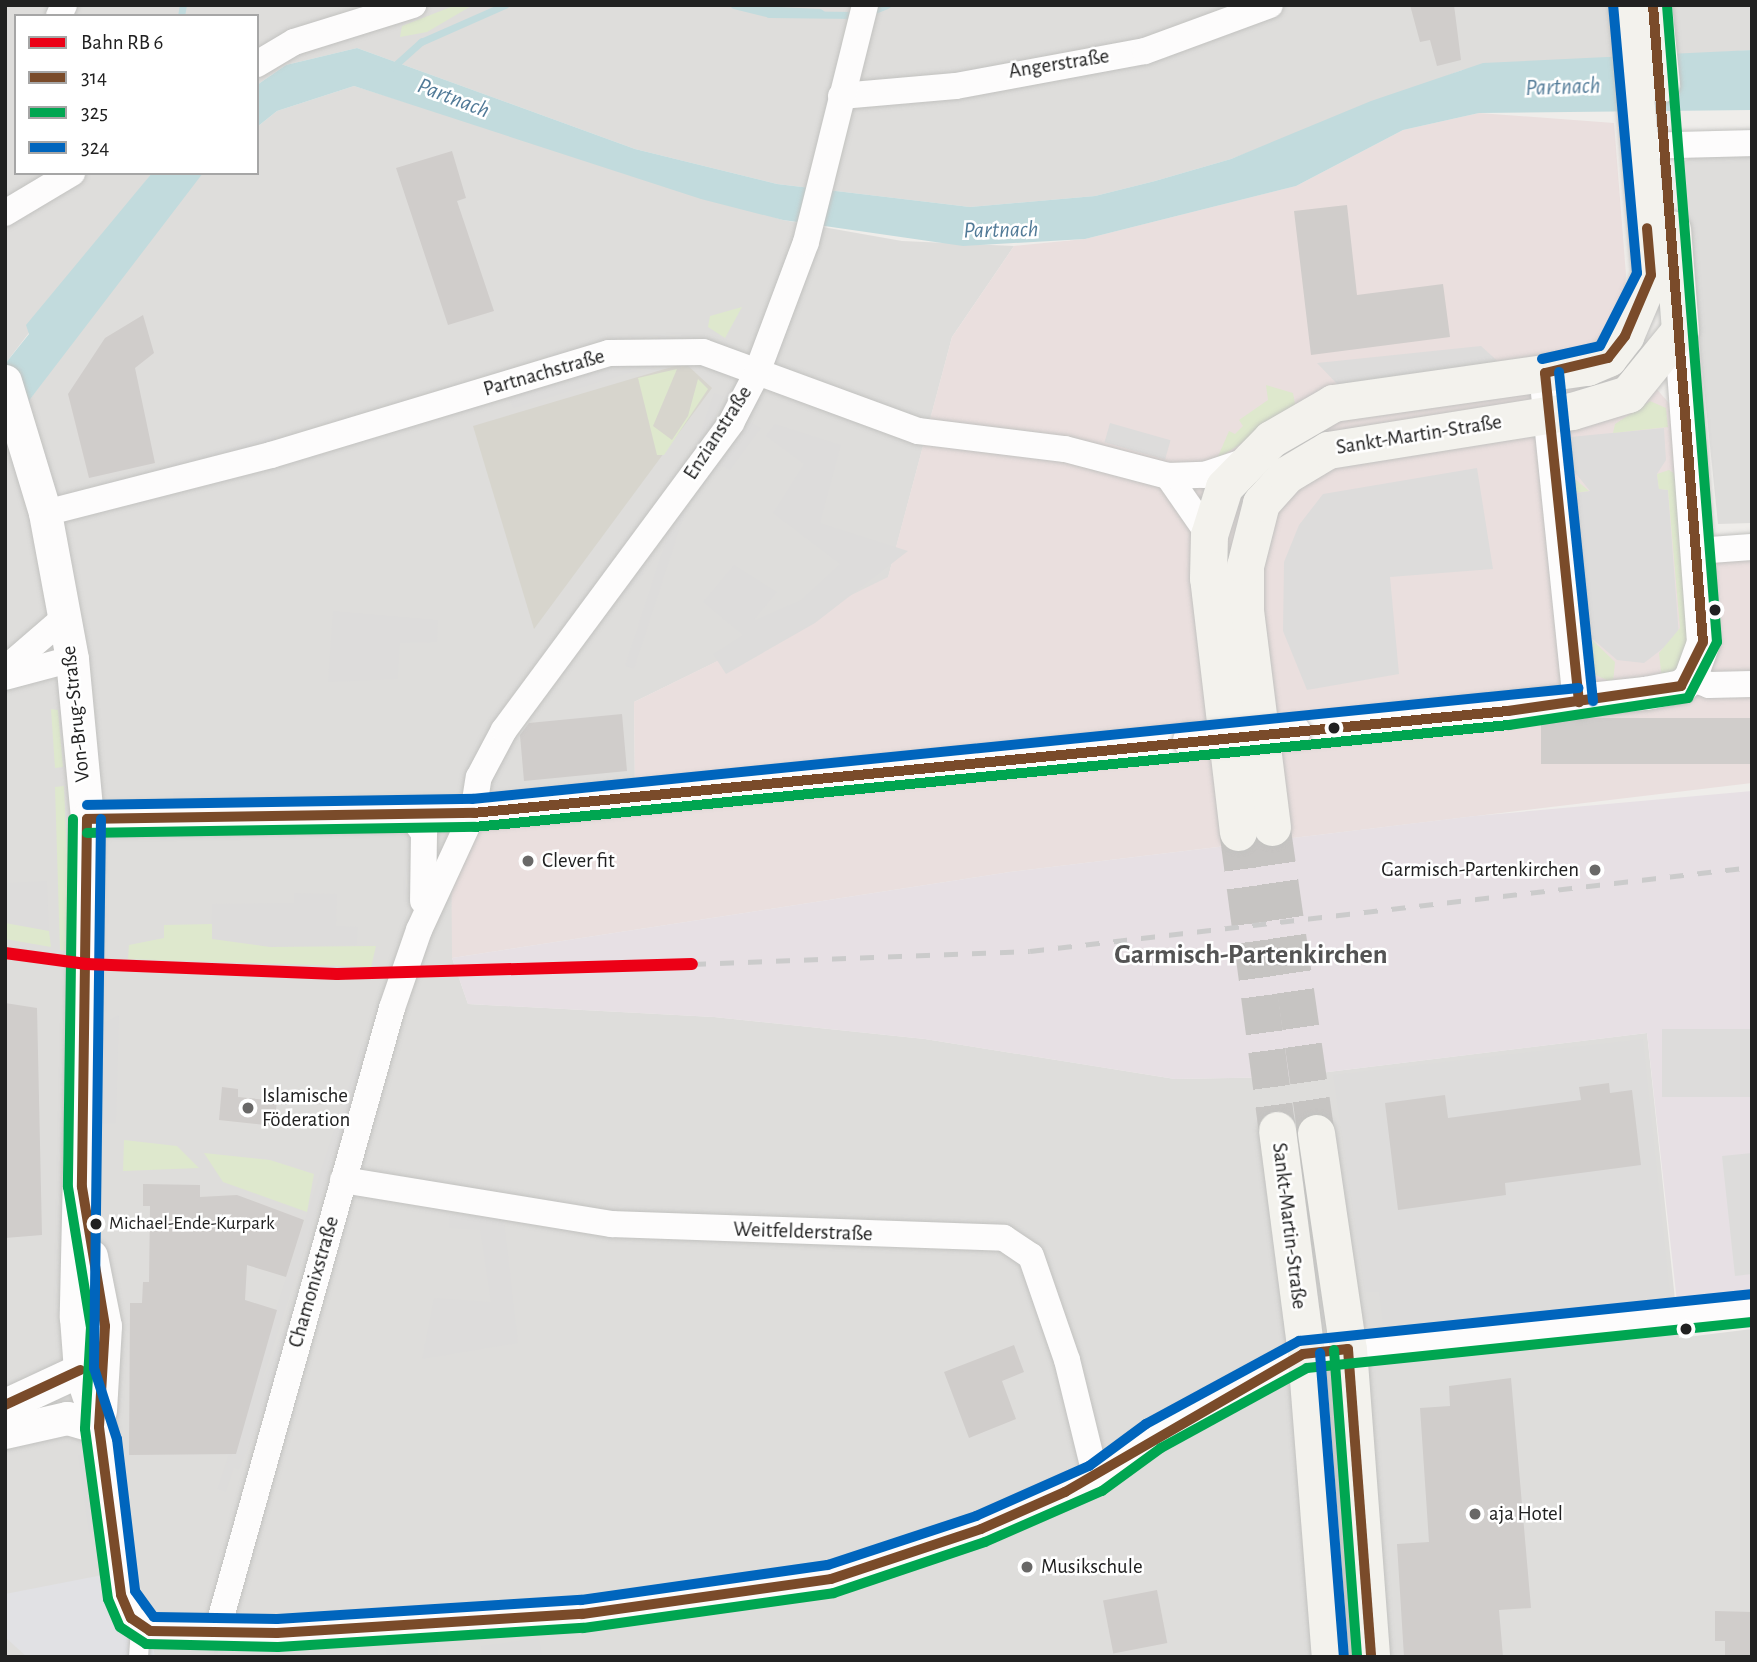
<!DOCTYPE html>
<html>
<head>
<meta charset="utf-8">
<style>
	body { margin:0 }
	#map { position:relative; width:1757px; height:1662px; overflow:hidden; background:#efedea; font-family:"Alegreya Sans",sans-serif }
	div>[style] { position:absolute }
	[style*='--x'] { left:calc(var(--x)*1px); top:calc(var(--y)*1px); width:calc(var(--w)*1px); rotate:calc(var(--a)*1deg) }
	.residential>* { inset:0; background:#dedddb }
	.commercial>* { inset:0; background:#eadfde }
	.industrial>* { inset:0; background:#e7e0e4 }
	.religious>* { inset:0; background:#dddcdb; transform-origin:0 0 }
	.construction>* { inset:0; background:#d7d5cd }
	.grass>* { inset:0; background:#dee8cd }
	.plaza>* { inset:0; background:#e1e1e4 }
	.water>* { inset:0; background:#c2dbdd }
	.stream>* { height:7px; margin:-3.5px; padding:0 3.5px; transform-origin:3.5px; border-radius:3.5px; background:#c2dbdd }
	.building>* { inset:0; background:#d0cdcb; transform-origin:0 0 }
	.secondary-tunnel>* { height:37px; margin-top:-18.5px; transform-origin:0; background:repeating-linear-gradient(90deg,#c6c4c2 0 37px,transparent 0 55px) }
	.roads { filter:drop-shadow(0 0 2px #c2c2c0) drop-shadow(0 0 2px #c2c2c0) }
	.pedestrian>* { height:19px; margin:-9.5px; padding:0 9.5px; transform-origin:9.5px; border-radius:9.5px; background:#fdfcfc }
	.minor>* { height:26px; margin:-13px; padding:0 13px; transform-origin:13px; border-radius:13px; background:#fdfcfc }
	.tertiary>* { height:33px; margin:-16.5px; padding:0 16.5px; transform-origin:16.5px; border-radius:16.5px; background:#fdfcfc }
	.secondary>* { height:37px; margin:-18.5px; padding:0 18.5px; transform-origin:18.5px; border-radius:18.5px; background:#f3f2ed }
	.rail>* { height:5px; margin-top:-2.5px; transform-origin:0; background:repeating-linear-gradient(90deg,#cbcbcb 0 14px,transparent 0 28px) }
	.bridges { filter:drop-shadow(0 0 2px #c2c2c0) drop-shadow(0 0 2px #c2c2c0) }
	.tertiary-bridge>* { height:33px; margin:-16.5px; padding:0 16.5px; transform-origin:16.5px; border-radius:16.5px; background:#fdfcfc }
	.bus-1>* { height:10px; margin:-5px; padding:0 5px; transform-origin:5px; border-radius:5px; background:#7a4b2a }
	.bus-2>* { height:10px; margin:-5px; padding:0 5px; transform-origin:5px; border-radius:5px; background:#00a651 }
	.bus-3>* { height:10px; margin:-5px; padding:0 5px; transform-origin:5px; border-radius:5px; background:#0065bd }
	.rail-1>* { height:12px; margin:-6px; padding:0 6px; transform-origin:6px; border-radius:6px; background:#ec0016 }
	.dots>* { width:19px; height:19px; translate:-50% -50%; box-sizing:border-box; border:4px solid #fff; border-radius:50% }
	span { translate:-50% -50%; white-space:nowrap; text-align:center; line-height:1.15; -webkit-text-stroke:5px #fff; paint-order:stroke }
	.bus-label { font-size:19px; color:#212121 }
	.left { translate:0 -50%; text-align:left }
	.street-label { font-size:21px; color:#212121 }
	.poi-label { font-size:21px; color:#212121 }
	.right { translate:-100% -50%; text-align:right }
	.water-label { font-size:23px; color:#517a97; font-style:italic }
	.district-label { font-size:28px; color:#545454; font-weight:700 }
	.frame { position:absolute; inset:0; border:7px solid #212121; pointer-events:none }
	.legend { position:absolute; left:14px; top:14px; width:245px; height:161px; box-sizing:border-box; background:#fff; border:2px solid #a6a6a6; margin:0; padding:9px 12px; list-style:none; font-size:21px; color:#212121 }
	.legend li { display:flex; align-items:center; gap:14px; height:35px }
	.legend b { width:35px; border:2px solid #a6a6a6 }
</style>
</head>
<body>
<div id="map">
	<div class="residential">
		<i style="clip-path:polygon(5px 5px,1752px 5px,1752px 50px,1462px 70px,1231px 159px,1155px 181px,1095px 196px,970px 207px,777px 184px,635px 149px,357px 48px,286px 65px,257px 85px,257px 16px,16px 16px,16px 173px,152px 173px,5px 364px)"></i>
		<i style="clip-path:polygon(354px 86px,783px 220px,902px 241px,1014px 246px,952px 337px,888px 578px,634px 702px,635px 790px,452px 958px,468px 1004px,714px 1017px,925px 1039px,1175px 1079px,1287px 1077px,1647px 1033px,1679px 1338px,1752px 1329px,1752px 1657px,7px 1657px,5px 432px,194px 181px,203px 173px,257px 173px,257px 127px,277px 111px)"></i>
		<i style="clip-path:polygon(1752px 155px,1752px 523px,1718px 524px,1681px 163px,1693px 156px)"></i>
	</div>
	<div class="commercial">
		<i style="clip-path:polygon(1479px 113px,1614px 123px,1626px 275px,1620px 375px,1654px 386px,1675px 410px,1689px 559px,1752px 555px,1752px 783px,1010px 872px,452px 958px,451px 820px,635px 790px,634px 702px,888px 577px,952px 337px,1014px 246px,1085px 239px,1296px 186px,1403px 130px)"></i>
	</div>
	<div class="industrial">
		<i style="clip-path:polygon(1752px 791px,1752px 1293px,1677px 1302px,1647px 1033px,1287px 1077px,1175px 1079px,925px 1039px,714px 1017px,468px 1004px,452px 958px,1010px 872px,1475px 816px)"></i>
	</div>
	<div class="religious">
		<i style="clip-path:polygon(1481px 346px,1504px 367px,1340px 387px,1317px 363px)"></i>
		<i style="clip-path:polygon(656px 365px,514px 408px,505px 393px,579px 366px)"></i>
		<i style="left:714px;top:393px;width:9px;height:287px;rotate:18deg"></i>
		<i style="clip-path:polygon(743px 418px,761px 428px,730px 470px,719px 464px,657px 548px,652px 544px)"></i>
		<i style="left:1110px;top:423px;width:63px;height:20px;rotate:16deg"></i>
		<i style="clip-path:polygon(775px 424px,841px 445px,820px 523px,908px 551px,815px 623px,726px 674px,713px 654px,743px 635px,703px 602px,734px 565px,777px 592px,753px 621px,801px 600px,840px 564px,773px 513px,804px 464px,766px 436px)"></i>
		<i style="clip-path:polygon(1664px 428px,1666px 460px,1657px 474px,1659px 489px,1668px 490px,1679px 636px,1644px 663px,1617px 660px,1587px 634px,1575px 493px,1590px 491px,1573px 470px,1570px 437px)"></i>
		<i style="clip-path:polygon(275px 435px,278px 449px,102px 496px,100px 485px)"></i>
		<i style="clip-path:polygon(1477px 468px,1493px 569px,1390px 577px,1399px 674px,1307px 690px,1283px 631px,1284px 562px,1299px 525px,1323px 494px)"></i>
		<i style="left:638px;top:567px;width:8px;height:73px;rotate:45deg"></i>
		<i style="clip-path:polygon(333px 611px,438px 620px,437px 642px,400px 643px,398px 679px,328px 682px)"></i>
		<i style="clip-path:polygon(280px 791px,280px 801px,173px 800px,173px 792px)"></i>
		<i style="clip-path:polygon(47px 881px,49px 931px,5px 923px,5px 883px)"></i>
		<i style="clip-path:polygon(294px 893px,337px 894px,336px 926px,358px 927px,357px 945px,270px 947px,211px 939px,212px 904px,294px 903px)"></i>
		<i style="clip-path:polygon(119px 1015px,116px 1123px,99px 1124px,100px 1025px)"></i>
		<i style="left:1752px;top:1029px;width:68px;height:90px;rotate:90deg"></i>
		<i style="clip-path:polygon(evenodd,1643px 1039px,1671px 1303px,1383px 1325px,1379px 1292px,1365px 1292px,1333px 1075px,1643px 1039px,1608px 1083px,1610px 1093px,1632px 1090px,1641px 1164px,1505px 1183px,1506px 1195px,1399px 1209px,1448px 1118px,1581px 1100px,1580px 1087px,1608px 1083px)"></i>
		<i style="left:362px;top:1044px;width:9px;height:468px;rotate:18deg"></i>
		<i style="clip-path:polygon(1752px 1153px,1752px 1274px,1735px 1276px,1722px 1156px)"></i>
		<i style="left:341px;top:1196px;width:13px;height:292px;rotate:23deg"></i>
		<i style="clip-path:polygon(450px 1213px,504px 1220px,518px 1343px,422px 1359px,434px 1298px,491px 1302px,480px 1230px,449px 1228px)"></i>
		<i style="left:88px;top:1454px;width:79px;height:10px;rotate:82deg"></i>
		<i style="clip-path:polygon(539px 1638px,542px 1655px,482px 1657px,481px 1646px)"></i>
		<i style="clip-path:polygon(437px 1645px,438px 1657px,387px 1657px,386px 1650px)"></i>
	</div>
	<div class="construction">
		<i style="clip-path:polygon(685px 363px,712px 388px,534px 629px,473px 426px)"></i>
	</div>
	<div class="grass">
		<i style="clip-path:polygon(456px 5px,473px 5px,427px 32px,400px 37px,402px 26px)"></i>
		<i style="clip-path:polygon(742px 307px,725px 338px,708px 327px,710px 316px)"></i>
		<i style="clip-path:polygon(677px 369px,653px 426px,672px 440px,688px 416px,698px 379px,708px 389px,664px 455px,657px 455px,638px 378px)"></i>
		<i style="clip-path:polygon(1266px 385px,1293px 393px,1296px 409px,1217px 459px,1229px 431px,1235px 434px,1243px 426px,1239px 420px,1268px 400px)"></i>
		<i style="clip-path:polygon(1650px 401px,1666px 408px,1668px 427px,1613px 433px,1615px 424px)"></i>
		<i style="clip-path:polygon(1669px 470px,1675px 474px,1689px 621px,1687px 661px,1662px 680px,1659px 653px,1680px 628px,1668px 490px,1659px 489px,1658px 482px,1657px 474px)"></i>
		<i style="clip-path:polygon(1575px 479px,1589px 491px,1574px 493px,1586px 634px,1615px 662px,1613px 683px,1585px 670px,1566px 482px)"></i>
		<i style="clip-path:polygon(51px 709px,58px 710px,63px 767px,55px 768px)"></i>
		<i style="clip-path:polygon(64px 786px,71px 952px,60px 950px,55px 787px)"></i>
		<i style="clip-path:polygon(5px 923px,49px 931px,51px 947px,5px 939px)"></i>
		<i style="clip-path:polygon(212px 924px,212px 939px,270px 947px,376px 946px,371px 967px,128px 959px,129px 945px,164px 938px,164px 925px)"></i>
		<i style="clip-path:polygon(124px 1140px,177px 1146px,199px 1168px,123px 1171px)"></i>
		<i style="clip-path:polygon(204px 1153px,270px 1160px,314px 1174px,307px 1212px,223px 1182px)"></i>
	</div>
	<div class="plaza">
		<i style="clip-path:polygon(118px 1572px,150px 1631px,155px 1657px,27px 1657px,5px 1637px,5px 1594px)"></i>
	</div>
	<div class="water">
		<i style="clip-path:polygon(735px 5px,821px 9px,829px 15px,771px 14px)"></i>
		<i style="clip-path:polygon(357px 48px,635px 149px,777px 184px,970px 207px,1095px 196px,1155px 181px,1231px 159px,1371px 101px,1483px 63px,1752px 50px,1752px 110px,1479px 113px,1403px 130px,1296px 186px,1085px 239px,963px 246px,783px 220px,701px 199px,354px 86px,277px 111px,257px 127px,257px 85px,286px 65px)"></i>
		<i style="clip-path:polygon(152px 173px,203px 173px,5px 432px,5px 364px,29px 334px,26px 325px)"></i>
	</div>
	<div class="stream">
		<i style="--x:734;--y:5;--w:36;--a:14"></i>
		<i style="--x:769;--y:14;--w:88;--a:0.7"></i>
		<i style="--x:872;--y:11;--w:16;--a:-22"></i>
		<i style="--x:181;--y:16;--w:11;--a:-80"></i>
		<i style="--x:393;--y:67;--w:38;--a:-42"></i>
		<i style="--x:421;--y:42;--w:92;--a:-23.8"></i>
	</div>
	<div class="building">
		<i style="clip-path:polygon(1410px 5px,1454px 5px,1461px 60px,1437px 66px,1430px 40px,1420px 42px)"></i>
		<i style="clip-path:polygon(452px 151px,466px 198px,457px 201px,494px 311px,448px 325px,396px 168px)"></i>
		<i style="clip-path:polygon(1347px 205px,1357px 295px,1443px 284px,1450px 337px,1311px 355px,1294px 211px)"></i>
		<i style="clip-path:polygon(143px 315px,154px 353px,135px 368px,155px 463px,89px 478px,68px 394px,105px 338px)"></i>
		<i style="clip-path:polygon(622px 714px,627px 771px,524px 781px,520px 735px,529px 723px)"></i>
		<i style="left:1752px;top:718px;width:46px;height:211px;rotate:90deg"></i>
		<i style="clip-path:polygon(5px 1003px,37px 1008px,42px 1235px,5px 1238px)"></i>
		<i style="clip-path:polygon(1609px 1083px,1610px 1093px,1632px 1090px,1641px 1165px,1505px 1183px,1506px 1195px,1398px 1210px,1385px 1103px,1445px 1095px,1448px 1118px,1581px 1100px,1579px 1087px)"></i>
		<i style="clip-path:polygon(222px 1087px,238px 1089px,238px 1097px,277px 1101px,274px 1126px,219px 1120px)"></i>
		<i style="clip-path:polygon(143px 1184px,200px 1185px,200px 1197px,237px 1195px,304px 1220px,286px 1277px,247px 1265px,245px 1300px,277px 1310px,236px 1454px,129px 1455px,130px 1303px,142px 1303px,143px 1282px,149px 1282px,150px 1206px,143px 1206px)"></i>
		<i style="clip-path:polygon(1014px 1345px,1024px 1372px,1002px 1381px,1016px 1419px,969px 1438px,944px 1372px)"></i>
		<i style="clip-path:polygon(1511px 1378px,1531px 1608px,1499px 1610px,1503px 1657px,1404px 1657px,1397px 1544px,1429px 1542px,1420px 1408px,1450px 1406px,1449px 1386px)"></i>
		<i style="left:1157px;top:1590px;width:54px;height:55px;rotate:79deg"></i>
		<i style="clip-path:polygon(1715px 1611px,1752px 1612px,1752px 1657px,1725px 1657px,1725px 1641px,1715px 1641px)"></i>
	</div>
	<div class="secondary-tunnel">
		<i style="--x:1272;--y:827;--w:309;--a:81.8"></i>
		<i style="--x:1238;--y:832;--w:301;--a:82.5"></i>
	</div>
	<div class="roads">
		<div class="pedestrian">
			<i style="--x:138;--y:1657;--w:31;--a:-86"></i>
		</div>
		<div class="minor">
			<i style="--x:59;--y:16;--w:12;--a:-66"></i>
			<i style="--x:257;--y:64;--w:43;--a:-30.7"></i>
			<i style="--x:294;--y:42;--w:125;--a:-17.3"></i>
			<i style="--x:841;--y:96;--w:115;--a:-5"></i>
			<i style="--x:956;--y:86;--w:192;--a:-10.5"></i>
			<i style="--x:1145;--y:51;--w:133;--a:-20.2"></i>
			<i style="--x:1641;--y:146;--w:111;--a:-1.5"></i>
			<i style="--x:5;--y:213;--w:78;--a:-30.8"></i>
			<i style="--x:1168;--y:476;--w:72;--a:55.2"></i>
			<i style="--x:45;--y:513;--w:233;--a:-14.4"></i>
			<i style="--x:271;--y:455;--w:353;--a:-16.8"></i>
			<i style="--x:609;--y:353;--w:94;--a:-0.6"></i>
			<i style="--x:703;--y:352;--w:229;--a:20.2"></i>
			<i style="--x:918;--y:431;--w:148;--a:7"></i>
			<i style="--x:1065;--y:449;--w:106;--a:14.7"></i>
			<i style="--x:1168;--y:476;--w:36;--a:-2"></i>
			<i style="--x:1204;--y:475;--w:41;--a:-18.4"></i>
			<i style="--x:1696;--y:551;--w:56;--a:-4.1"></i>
			<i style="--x:5;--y:669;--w:78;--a:-40.8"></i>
			<i style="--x:5;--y:677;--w:69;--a:-15"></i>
			<i style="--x:1690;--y:678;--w:20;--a:20"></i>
			<i style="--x:1709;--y:685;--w:43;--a:-1.3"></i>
			<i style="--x:410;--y:814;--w:24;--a:54"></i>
			<i style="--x:424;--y:833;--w:68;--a:90.8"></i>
			<i style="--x:343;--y:1180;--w:272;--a:9.3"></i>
			<i style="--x:611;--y:1224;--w:393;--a:2"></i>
			<i style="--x:1004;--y:1238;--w:32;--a:34"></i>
			<i style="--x:1031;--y:1256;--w:110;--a:70.9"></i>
			<i style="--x:1067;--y:1360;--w:122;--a:76.2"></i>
			<i style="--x:99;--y:1427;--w:169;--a:82.5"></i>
			<i style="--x:121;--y:1595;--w:25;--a:67"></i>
			<i style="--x:131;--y:1618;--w:23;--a:34"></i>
			<i style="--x:150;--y:1631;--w:127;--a:0.9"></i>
			<i style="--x:277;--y:1633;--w:306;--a:-3.6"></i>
			<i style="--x:582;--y:1614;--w:251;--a:-8"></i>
			<i style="--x:831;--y:1579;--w:158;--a:-18.4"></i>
			<i style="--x:981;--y:1529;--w:126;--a:-23.9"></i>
			<i style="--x:1096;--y:1478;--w:71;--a:-36.4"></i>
			<i style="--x:1153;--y:1436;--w:171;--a:-28.7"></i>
			<i style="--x:1303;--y:1354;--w:451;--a:-5.8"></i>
			<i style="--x:216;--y:1635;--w:651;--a:-74.32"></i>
			<i style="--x:392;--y:1008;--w:83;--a:-70.9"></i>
			<i style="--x:419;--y:930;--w:129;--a:-65.2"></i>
			<i style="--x:473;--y:813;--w:36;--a:-81"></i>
			<i style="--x:479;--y:777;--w:53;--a:-62"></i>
			<i style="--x:504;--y:730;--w:382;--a:-53.5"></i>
			<i style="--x:731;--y:423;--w:54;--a:-62.5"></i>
			<i style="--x:756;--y:375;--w:142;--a:-69.4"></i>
			<i style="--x:806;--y:242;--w:244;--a:-76"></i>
		</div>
		<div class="tertiary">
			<i style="--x:1545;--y:373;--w:331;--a:84.1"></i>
			<i style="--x:5;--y:381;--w:138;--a:73.1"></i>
			<i style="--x:45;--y:513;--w:148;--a:79.5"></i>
			<i style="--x:72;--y:659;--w:161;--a:84.6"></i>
			<i style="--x:87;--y:819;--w:498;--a:91.3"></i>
			<i style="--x:76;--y:1317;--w:53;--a:85.7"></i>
			<i style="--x:80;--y:1370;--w:60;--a:71.6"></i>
			<i style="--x:1294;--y:731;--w:353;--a:-6.2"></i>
			<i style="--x:1645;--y:693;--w:37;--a:-11"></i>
			<i style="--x:1681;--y:686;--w:12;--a:-42"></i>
			<i style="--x:1690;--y:678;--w:38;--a:-70"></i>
			<i style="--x:1703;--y:642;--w:313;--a:-94.2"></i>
			<i style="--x:87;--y:819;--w:386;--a:-0.9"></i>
			<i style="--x:473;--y:813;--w:720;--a:-5.82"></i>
			<i style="--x:91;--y:1256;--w:71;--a:78.7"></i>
			<i style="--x:105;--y:1326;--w:85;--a:93.4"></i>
			<i style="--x:5;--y:1405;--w:83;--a:-25"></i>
			<i style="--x:5;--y:1432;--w:64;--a:-12.7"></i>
			<i style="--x:67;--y:1418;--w:33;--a:16"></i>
		</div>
		<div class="secondary">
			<i style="--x:1653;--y:5;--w:79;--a:84.2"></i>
			<i style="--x:1272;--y:827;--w:218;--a:-97.1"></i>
			<i style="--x:1245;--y:611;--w:45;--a:-90"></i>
			<i style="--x:1245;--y:566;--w:65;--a:-75.7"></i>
			<i style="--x:1261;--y:503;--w:38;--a:-48"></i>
			<i style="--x:1286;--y:475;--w:49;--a:-30.8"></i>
			<i style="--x:1328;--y:450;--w:247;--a:-9.1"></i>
			<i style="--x:1572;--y:411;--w:59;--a:-16.9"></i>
			<i style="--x:1628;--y:394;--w:82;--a:-50.9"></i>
			<i style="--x:1680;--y:330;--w:101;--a:-94.5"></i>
			<i style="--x:1238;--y:832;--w:256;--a:-96.7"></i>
			<i style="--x:1208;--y:578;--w:43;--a:-88.7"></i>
			<i style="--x:1209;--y:535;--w:50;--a:-72.6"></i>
			<i style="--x:1224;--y:487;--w:67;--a:-45.6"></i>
			<i style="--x:1271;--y:439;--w:72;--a:-30.1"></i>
			<i style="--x:1333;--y:403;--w:257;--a:-8.1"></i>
			<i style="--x:1587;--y:367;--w:23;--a:-23"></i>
			<i style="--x:1608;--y:358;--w:28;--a:-52"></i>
			<i style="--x:1625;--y:336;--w:66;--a:-66.9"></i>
			<i style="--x:1651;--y:275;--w:271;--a:-95.1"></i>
			<i style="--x:1277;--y:1130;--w:226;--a:82.6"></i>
			<i style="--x:1306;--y:1354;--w:304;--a:85.5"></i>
			<i style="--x:1316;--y:1133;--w:218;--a:81.6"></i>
			<i style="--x:1348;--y:1349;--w:309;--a:85.7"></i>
		</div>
	</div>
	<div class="rail">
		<i style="--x:692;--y:964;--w:338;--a:-2.2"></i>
		<i style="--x:1030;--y:951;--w:727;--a:-6.64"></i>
	</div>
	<div class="bridges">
		<div class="tertiary-bridge">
			<i style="--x:1189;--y:740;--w:105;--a:-4.9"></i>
		</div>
	</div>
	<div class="bus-1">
		<i style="--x:1545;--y:373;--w:65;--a:-13.4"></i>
		<i style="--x:1608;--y:358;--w:28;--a:-52"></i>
		<i style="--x:1625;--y:336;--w:66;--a:-66.9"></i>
		<i style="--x:1651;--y:275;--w:47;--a:-94.9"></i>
		<i style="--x:1545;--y:373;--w:331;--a:84.1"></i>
		<i style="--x:87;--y:819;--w:386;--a:-0.9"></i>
		<i style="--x:473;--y:813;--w:1040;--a:-5.63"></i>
		<i style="--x:1508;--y:711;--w:175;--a:-8.2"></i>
		<i style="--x:1681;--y:686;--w:49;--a:-63.4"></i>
		<i style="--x:1703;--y:642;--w:639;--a:-94.49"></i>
		<i style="--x:87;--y:819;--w:368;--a:90.8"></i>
		<i style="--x:82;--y:1187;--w:141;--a:80.6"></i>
		<i style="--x:105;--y:1326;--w:101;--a:93.4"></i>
		<i style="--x:99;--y:1427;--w:169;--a:82.5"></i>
		<i style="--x:121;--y:1595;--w:25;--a:67"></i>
		<i style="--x:131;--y:1618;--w:23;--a:34"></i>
		<i style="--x:150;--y:1631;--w:127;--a:0.9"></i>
		<i style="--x:277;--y:1633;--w:306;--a:-3.6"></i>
		<i style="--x:582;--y:1614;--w:251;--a:-8"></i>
		<i style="--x:831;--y:1579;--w:158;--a:-18.4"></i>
		<i style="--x:981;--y:1529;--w:92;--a:-23.8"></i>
		<i style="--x:1065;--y:1492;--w:275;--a:-30.1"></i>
		<i style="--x:1303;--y:1354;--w:45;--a:-6.3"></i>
		<i style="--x:1348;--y:1349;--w:309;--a:85.7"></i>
		<i style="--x:5;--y:1405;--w:83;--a:-25"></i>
	</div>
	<div class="bus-2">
		<i style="--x:73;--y:819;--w:368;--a:90.8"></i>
		<i style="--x:68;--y:1187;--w:142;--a:80.7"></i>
		<i style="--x:91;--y:1327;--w:102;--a:93.4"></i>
		<i style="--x:85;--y:1429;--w:172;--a:82.3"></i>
		<i style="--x:108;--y:1599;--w:30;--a:67"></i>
		<i style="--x:120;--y:1627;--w:31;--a:33"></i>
		<i style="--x:146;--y:1644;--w:132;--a:1.3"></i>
		<i style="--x:278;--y:1647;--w:306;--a:-3.6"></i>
		<i style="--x:583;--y:1628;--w:253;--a:-7.9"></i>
		<i style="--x:834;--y:1593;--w:159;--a:-18.7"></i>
		<i style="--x:985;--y:1542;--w:128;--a:-23.6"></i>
		<i style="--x:1102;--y:1491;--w:73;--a:-36.1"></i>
		<i style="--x:1161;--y:1448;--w:166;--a:-28.7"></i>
		<i style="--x:1307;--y:1368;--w:447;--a:-5.9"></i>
		<i style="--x:87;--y:833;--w:387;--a:-0.9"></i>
		<i style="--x:474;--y:827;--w:1040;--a:-5.63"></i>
		<i style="--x:1509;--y:725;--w:181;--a:-8.6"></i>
		<i style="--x:1688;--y:698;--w:63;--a:-62.6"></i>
		<i style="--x:1717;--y:642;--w:639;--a:-94.49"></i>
		<i style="--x:1334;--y:1350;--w:308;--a:85.7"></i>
	</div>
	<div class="bus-3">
		<i style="--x:1542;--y:359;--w:59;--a:-12.6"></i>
		<i style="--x:1600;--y:346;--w:82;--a:-63.1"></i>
		<i style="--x:1637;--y:273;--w:268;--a:-95.1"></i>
		<i style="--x:1559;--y:372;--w:331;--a:84.1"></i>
		<i style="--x:87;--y:805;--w:385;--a:-0.9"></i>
		<i style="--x:472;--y:799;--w:1112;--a:-5.73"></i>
		<i style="--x:101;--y:819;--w:549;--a:90.73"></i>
		<i style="--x:94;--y:1368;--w:75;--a:72.1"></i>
		<i style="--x:117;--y:1439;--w:153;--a:83.2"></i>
		<i style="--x:135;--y:1591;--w:32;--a:54"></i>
		<i style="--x:154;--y:1617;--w:123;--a:0.9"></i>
		<i style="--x:277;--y:1619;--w:305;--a:-3.6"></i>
		<i style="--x:581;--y:1600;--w:249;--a:-8.1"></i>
		<i style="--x:828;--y:1565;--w:156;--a:-18.3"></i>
		<i style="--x:976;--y:1516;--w:124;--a:-23.9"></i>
		<i style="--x:1089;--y:1466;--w:71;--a:-36.4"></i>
		<i style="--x:1146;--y:1424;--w:174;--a:-28.5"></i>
		<i style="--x:1299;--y:1341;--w:454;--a:-5.9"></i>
		<i style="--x:1320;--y:1353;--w:304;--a:85.5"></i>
	</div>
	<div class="rail-1">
		<i style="--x:5;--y:953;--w:82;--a:7.7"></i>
		<i style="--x:86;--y:964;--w:251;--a:2.3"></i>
		<i style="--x:337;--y:974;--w:355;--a:-1.6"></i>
	</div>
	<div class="dots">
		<i style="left:1715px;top:610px;background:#212121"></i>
		<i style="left:1334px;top:728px;background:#212121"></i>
		<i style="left:528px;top:861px;background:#696867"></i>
		<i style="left:1595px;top:870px;background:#696867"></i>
		<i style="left:248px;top:1108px;background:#696867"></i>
		<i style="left:96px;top:1224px;background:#212121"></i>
		<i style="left:1686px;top:1329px;background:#212121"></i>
		<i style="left:1475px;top:1514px;background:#696867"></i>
		<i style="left:1027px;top:1567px;background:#696867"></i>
	</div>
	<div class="bus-label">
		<span class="left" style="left:109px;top:1224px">Michael-Ende-Kurpark</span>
	</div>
	<div class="street-label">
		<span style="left:1059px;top:64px;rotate:-9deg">Angerstraße</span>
		<span style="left:544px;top:373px;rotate:-16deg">Partnachstraße</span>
		<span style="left:718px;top:433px;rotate:-57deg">Enzianstraße</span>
		<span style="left:1419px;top:435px;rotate:-9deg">Sankt-Martin-Straße</span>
		<span style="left:76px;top:714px;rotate:-96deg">Von-Brug-Straße</span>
		<span style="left:1289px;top:1226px;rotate:83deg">Sankt-Martin-Straße</span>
		<span style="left:803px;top:1232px;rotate:2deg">Weitfelderstraße</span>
		<span style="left:314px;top:1282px;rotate:-74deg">Chamonixstraße</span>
	</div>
	<div class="poi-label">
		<span class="left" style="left:542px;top:861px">Clever fit</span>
		<span class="right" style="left:1579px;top:870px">Garmisch-Partenkirchen</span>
		<span class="left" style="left:262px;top:1108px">Islamische<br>Föderation</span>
		<span class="left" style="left:1489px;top:1514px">aja Hotel</span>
		<span class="left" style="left:1041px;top:1567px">Musikschule</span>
	</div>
	<div class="water-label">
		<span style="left:1563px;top:88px;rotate:-2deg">Partnach</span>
		<span style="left:453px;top:99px;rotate:21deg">Partnach</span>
		<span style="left:1001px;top:231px;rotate:-1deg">Partnach</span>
	</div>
	<div class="district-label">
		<span style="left:1251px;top:955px">Garmisch-Partenkirchen</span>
	</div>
	<div class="frame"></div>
	<ul class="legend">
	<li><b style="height:9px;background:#ec0016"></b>Bahn RB 6</li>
	<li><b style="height:9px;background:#7a4b2a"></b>314</li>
	<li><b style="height:9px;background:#00a651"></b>325</li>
	<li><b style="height:9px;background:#0065bd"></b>324</li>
	</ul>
</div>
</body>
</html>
